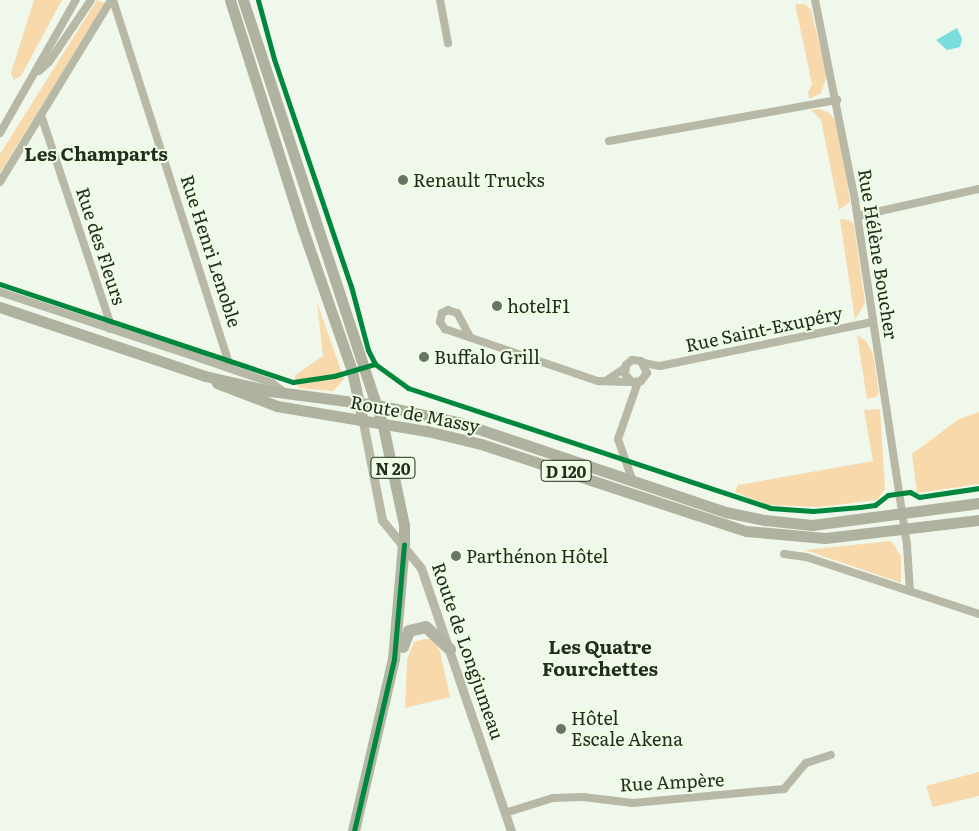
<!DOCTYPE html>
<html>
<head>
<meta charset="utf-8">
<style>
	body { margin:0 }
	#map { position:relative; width:979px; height:831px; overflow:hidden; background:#eff8ea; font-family:Literata,serif }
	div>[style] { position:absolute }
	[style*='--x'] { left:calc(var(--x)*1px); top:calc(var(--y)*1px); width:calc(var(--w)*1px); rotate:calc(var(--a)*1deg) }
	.green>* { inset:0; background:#f7d9ab }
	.water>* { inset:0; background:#79dddd }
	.minor>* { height:8px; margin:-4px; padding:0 4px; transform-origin:4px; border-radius:4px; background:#b7b8a6 }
	.tertiary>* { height:9px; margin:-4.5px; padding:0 4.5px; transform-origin:4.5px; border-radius:4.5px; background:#b7b8a6 }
	.primary>* { height:11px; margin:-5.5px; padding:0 5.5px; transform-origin:5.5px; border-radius:5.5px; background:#afb29f }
	.trunk>* { height:12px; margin:-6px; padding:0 6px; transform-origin:6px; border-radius:6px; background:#b2b5a4 }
	.cycleway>* { height:5px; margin:-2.5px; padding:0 2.5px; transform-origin:2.5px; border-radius:2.5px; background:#00873e }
	.dots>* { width:14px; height:14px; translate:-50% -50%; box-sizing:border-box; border:2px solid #edfee4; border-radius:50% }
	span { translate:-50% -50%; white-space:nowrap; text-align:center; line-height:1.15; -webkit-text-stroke:4px #edfee4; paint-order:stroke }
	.shield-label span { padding:1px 4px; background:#edfee4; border:1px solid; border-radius:4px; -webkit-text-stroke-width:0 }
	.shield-label { font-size:16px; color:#242b1f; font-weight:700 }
	.poi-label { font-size:18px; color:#242b1f }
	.left { translate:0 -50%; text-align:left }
	.street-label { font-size:18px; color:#242b1f }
	.neighbourhood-label { font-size:19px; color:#242b1f; font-weight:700 }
</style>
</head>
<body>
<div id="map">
	<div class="green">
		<i style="clip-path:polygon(34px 0,62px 0,21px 76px,14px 80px,11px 73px)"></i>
		<i style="clip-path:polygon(97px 0,105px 3px,0 173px,0 154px)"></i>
		<i style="clip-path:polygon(795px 4px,805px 4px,811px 10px,827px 76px,821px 93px,809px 99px,808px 92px,812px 84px)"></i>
		<i style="clip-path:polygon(820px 109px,829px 113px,835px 120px,843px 153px,850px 202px,839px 210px,821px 120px,811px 110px)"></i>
		<i style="clip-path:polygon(840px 219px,850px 220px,854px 225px,865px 303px,855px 320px)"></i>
		<i style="clip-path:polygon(317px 302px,344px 379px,333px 391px,299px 388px,294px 376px,323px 356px)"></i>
		<i style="clip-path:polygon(857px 335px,866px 341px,873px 354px,879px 393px,876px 397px,867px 399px)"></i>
		<i style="clip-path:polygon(880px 409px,885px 489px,877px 500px,819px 507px,768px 505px,735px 492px,738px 485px,873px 461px,864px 410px)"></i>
		<i style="clip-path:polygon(979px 412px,979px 484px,917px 493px,912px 454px,959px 419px)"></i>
		<i style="clip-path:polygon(891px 541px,901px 556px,901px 583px,805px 550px)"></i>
		<i style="clip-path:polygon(424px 639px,433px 639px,440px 651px,450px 697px,405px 708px,407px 660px,414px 642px)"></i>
		<i style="clip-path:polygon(979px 772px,979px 796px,933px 807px,926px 786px)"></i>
	</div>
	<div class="water">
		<i style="clip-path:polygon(957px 28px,962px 39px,960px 47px,947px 50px,936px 40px)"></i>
	</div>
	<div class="minor">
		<i style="--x:113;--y:0;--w:387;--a:72.3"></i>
		<i style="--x:440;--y:0;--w:44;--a:79.5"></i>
		<i style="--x:815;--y:0;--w:205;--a:78.7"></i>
		<i style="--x:855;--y:201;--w:349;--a:81.4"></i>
		<i style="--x:907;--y:546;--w:45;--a:86.2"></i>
		<i style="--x:39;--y:71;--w:13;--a:-42"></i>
		<i style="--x:49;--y:62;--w:75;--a:-55.9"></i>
		<i style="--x:41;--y:115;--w:216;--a:71.6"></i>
		<i style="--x:109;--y:320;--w:9;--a:84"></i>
		<i style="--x:0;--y:133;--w:153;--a:-60.3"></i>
		<i style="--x:609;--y:141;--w:232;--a:-10.2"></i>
		<i style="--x:0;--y:182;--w:213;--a:-58.6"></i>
		<i style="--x:858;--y:216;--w:124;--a:-12.6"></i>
		<i style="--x:0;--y:292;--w:213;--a:18.3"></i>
		<i style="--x:202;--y:359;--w:74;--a:18.9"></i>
		<i style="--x:272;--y:383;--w:15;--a:37"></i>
		<i style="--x:470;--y:337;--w:27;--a:-118"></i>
		<i style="--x:457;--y:313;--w:9;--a:-162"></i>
		<i style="--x:448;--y:310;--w:7;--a:153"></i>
		<i style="--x:442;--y:313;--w:9;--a:103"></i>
		<i style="--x:440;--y:322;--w:9;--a:54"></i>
		<i style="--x:445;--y:329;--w:162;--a:18.8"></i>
		<i style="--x:598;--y:381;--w:36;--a:2"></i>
		<i style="--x:634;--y:382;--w:7;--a:-8"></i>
		<i style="--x:641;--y:381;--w:10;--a:-53"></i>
		<i style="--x:647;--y:373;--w:13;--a:-117"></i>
		<i style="--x:641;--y:361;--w:9;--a:-174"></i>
		<i style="--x:632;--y:360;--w:8;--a:140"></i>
		<i style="--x:626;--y:365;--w:9;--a:96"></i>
		<i style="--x:625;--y:374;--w:9;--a:49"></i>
		<i style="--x:644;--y:363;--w:16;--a:11"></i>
		<i style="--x:660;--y:366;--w:217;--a:-11.7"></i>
		<i style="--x:607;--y:380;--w:22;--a:-34"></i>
		<i style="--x:632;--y:479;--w:42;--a:-109.3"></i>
		<i style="--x:618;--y:439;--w:60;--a:-70.7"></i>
		<i style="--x:784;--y:554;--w:22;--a:8"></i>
		<i style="--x:806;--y:557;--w:182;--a:18.2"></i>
		<i style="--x:505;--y:813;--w:50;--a:-17.4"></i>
		<i style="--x:553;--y:798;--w:30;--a:-2"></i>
		<i style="--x:583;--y:797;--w:50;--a:6.8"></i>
		<i style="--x:633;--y:803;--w:152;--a:-5.3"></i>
		<i style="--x:784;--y:789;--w:34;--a:-50"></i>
		<i style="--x:806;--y:763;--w:26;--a:-18"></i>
	</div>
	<div class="tertiary">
		<i style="--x:363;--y:422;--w:100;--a:79"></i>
		<i style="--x:382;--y:520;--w:62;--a:50.9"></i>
		<i style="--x:421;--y:568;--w:278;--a:71.1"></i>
	</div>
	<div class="primary">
		<i style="--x:230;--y:0;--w:241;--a:72.4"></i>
		<i style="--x:303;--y:230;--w:149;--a:70.8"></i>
		<i style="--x:352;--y:371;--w:52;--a:77.8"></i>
		<i style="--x:243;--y:0;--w:448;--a:71.8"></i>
		<i style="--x:383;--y:426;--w:101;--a:78"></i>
		<i style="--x:404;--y:525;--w:19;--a:90"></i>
		<i style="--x:0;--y:307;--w:216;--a:18.6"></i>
		<i style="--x:205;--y:376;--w:67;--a:13"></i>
		<i style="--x:270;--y:391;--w:108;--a:7.5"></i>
		<i style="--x:377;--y:405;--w:83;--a:11.9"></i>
		<i style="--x:458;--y:422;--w:283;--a:18.6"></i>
		<i style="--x:726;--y:512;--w:40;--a:12"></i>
		<i style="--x:765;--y:520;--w:47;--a:6.1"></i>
		<i style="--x:812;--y:525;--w:168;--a:-7.5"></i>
		<i style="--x:217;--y:383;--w:64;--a:21"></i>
		<i style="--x:277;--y:406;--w:152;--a:9.5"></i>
		<i style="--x:427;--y:431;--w:56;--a:13.5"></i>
		<i style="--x:481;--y:444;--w:279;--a:18.2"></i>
		<i style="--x:746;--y:531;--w:79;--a:5.1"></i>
		<i style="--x:825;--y:538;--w:155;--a:-6.7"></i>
	</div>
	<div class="trunk">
		<i style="--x:403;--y:647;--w:17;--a:-69"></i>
		<i style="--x:409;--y:631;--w:17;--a:-13"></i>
		<i style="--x:426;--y:627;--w:33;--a:43"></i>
		<i style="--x:354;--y:831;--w:177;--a:-76.9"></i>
		<i style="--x:394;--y:659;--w:115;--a:-85"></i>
	</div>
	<div class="cycleway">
		<i style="--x:258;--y:0;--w:61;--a:74.8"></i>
		<i style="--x:274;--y:59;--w:240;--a:71.3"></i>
		<i style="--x:351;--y:286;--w:66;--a:75.1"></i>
		<i style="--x:368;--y:350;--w:16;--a:63"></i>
		<i style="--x:375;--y:364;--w:41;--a:36"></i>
		<i style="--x:408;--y:388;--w:381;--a:18.3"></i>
		<i style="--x:770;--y:508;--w:43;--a:4"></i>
		<i style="--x:813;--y:511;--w:47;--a:-4.9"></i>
		<i style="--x:860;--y:507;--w:15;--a:-8"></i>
		<i style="--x:875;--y:505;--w:16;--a:-38"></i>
		<i style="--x:888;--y:495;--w:22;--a:-8"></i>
		<i style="--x:910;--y:492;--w:10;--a:29"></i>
		<i style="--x:919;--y:497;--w:61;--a:-8.5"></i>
		<i style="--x:0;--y:284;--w:309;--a:18.5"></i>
		<i style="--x:293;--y:382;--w:41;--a:-8.3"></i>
		<i style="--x:334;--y:376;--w:43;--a:-16.3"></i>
		<i style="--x:354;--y:831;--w:177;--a:-76.9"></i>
		<i style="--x:394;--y:659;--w:115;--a:-85"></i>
	</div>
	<div class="dots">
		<i style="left:403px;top:180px;background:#6b7366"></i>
		<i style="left:497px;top:306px;background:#6b7366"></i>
		<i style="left:424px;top:357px;background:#6b7366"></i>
		<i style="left:456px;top:556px;background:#6b7366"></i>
		<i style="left:561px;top:729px;background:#6b7366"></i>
	</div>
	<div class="shield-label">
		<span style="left:393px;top:468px">N 20</span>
		<span style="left:566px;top:471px">D 120</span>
	</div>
	<div class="poi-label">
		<span class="left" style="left:413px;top:180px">Renault Trucks</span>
		<span class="left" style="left:507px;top:306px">hotelF1</span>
		<span class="left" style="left:434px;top:357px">Buffalo Grill</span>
		<span class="left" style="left:466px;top:556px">Parthénon Hôtel</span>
		<span class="left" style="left:571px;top:729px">Hôtel<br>Escale Akena</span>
	</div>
	<div class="street-label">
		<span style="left:101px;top:246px;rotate:72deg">Rue des Fleurs</span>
		<span style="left:211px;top:251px;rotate:72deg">Rue Henri Lenoble</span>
		<span style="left:878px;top:254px;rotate:81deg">Rue Hélène Boucher</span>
		<span style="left:764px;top:329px;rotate:-12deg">Rue Saint-Exupéry</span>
		<span style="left:415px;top:414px;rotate:11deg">Route de Massy</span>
		<span style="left:468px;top:651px;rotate:71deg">Route de Longjumeau</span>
		<span style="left:672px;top:782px;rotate:-3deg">Rue Ampère</span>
	</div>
	<div class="neighbourhood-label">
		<span style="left:96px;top:154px">Les Champarts</span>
		<span style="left:600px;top:658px">Les Quatre<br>Fourchettes</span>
	</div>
</div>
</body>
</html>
